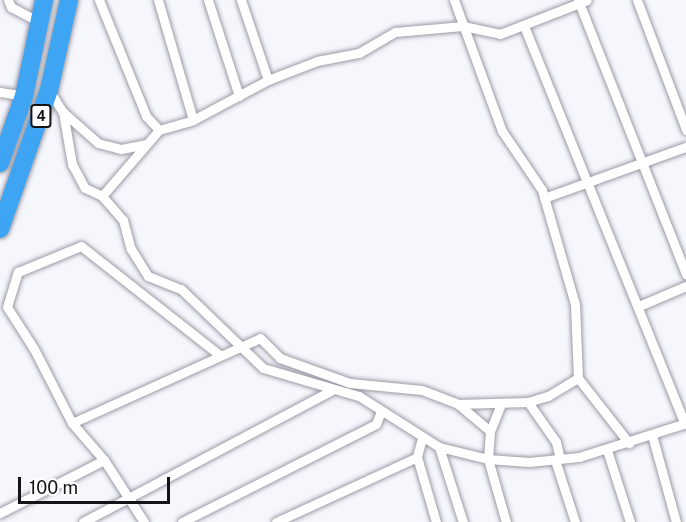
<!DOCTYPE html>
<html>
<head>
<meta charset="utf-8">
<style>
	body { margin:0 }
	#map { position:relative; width:686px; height:522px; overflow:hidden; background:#f6f6fd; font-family:"Public Sans",sans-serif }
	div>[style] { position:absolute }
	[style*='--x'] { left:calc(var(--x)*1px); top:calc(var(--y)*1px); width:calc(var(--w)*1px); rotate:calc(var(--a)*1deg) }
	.roads { filter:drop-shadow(0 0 2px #9c9ba6) drop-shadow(0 0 2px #9c9ba6) }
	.street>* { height:9px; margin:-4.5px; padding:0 4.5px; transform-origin:4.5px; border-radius:4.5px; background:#fff }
	.highway>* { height:18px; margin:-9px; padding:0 9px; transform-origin:9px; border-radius:9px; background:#3ea5f4 }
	span { translate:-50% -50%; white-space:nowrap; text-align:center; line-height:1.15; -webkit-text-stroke:4.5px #fff; paint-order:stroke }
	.shield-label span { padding:2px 4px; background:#fff; border:2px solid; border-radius:4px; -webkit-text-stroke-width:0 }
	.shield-label { font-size:14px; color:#141418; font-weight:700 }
	.scale { position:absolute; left:18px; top:477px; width:152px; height:27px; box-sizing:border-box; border:3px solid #141418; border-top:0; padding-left:8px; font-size:18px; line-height:21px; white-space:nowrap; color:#141418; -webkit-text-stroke:4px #fff; paint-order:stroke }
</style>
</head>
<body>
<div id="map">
	<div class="roads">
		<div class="street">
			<i style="--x:8;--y:0;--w:8;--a:67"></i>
			<i style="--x:11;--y:7;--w:34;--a:28"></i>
			<i style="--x:99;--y:0;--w:125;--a:67.9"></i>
			<i style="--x:146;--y:116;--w:19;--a:47"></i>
			<i style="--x:158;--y:0;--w:125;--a:73.7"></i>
			<i style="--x:208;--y:0;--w:101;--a:72.1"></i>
			<i style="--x:241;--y:0;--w:84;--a:71.4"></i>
			<i style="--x:454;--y:0;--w:140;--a:69.9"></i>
			<i style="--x:502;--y:131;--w:71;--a:55.9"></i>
			<i style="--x:542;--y:190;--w:119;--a:73.9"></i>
			<i style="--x:575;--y:304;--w:74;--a:87.7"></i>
			<i style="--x:578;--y:378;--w:83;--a:51.9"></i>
			<i style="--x:578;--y:0;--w:295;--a:68.5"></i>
			<i style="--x:637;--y:0;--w:139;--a:69.3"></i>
			<i style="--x:524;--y:26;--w:429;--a:68"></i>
			<i style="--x:49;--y:90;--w:26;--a:58"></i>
			<i style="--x:63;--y:112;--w:53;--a:80.2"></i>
			<i style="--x:72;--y:164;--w:27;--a:62"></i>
			<i style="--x:85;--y:188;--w:19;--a:25"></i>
			<i style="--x:102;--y:196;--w:32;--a:49"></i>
			<i style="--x:123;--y:220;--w:30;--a:75"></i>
			<i style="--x:131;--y:249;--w:32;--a:58"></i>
			<i style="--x:148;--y:276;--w:35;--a:22"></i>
			<i style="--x:181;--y:289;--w:114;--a:43.9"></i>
			<i style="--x:263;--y:368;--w:100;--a:16.3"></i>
			<i style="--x:359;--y:396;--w:95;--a:32.5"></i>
			<i style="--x:439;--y:447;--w:50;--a:13.8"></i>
			<i style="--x:488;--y:459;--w:41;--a:4.2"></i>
			<i style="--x:529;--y:462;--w:50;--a:-5.7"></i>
			<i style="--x:579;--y:457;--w:112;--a:-17.6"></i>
			<i style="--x:0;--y:92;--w:24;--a:9"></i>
			<i style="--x:63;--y:112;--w:47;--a:41.5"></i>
			<i style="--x:98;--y:143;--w:24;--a:15"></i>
			<i style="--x:121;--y:149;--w:25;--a:-11"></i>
			<i style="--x:102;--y:196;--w:87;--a:-49.2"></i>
			<i style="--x:159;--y:130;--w:35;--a:-16"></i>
			<i style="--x:193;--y:120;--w:85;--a:-28.1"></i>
			<i style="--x:268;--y:80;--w:53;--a:-21.2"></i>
			<i style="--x:317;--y:61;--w:43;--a:-10.8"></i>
			<i style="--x:359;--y:53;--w:42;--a:-30.3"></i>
			<i style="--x:395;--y:32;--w:68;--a:-5"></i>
			<i style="--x:463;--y:26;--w:38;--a:12"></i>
			<i style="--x:500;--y:34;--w:93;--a:-21.3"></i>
			<i style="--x:544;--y:198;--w:151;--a:-19.8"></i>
			<i style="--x:639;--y:306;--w:51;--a:-23.1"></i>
			<i style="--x:528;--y:402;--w:49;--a:55"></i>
			<i style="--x:556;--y:442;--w:17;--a:77"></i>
			<i style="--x:458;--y:404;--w:42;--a:40.2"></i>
			<i style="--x:501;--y:404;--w:29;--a:112"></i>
			<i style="--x:490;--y:431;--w:28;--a:94"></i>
			<i style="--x:488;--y:459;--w:66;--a:74.1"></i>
			<i style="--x:72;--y:423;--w:206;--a:-24.3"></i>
			<i style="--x:260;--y:338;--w:28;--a:45"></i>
			<i style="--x:280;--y:358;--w:74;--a:19.7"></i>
			<i style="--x:350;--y:383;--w:72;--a:5.6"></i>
			<i style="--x:422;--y:390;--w:39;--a:21"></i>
			<i style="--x:458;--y:404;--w:70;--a:-1.6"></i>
			<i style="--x:528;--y:402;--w:21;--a:-17"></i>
			<i style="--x:548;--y:396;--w:35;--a:-31"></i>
			<i style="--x:652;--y:435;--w:90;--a:74.6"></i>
			<i style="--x:422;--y:438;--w:20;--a:105"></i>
			<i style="--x:417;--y:457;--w:68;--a:73.7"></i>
			<i style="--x:439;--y:447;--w:79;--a:72.3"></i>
			<i style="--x:607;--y:450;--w:76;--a:72.3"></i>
			<i style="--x:555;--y:460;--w:65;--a:72.1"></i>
			<i style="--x:0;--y:513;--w:117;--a:-27"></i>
			<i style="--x:83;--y:522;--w:282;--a:-27.9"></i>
			<i style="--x:144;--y:522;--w:74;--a:-122.8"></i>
			<i style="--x:104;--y:460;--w:49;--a:-130.9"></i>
			<i style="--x:72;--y:423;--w:83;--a:-117.2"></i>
			<i style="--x:34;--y:349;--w:50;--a:-122.7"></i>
			<i style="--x:7;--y:307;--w:37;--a:-73"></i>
			<i style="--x:18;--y:272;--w:68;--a:-22.4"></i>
			<i style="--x:81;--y:246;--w:174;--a:38.2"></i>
			<i style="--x:182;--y:522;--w:217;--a:-26.8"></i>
			<i style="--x:376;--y:424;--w:14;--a:-69"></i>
			<i style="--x:276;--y:522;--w:155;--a:-24.7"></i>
		</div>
		<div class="highway">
			<i style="--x:0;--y:163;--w:71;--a:-70.3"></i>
			<i style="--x:24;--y:96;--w:98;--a:-78.2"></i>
			<i style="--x:0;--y:229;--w:147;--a:-70.6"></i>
			<i style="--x:49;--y:90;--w:92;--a:-77.5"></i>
		</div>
	</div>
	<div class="shield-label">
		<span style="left:41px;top:116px">4</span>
	</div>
	<div class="scale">100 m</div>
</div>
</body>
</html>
